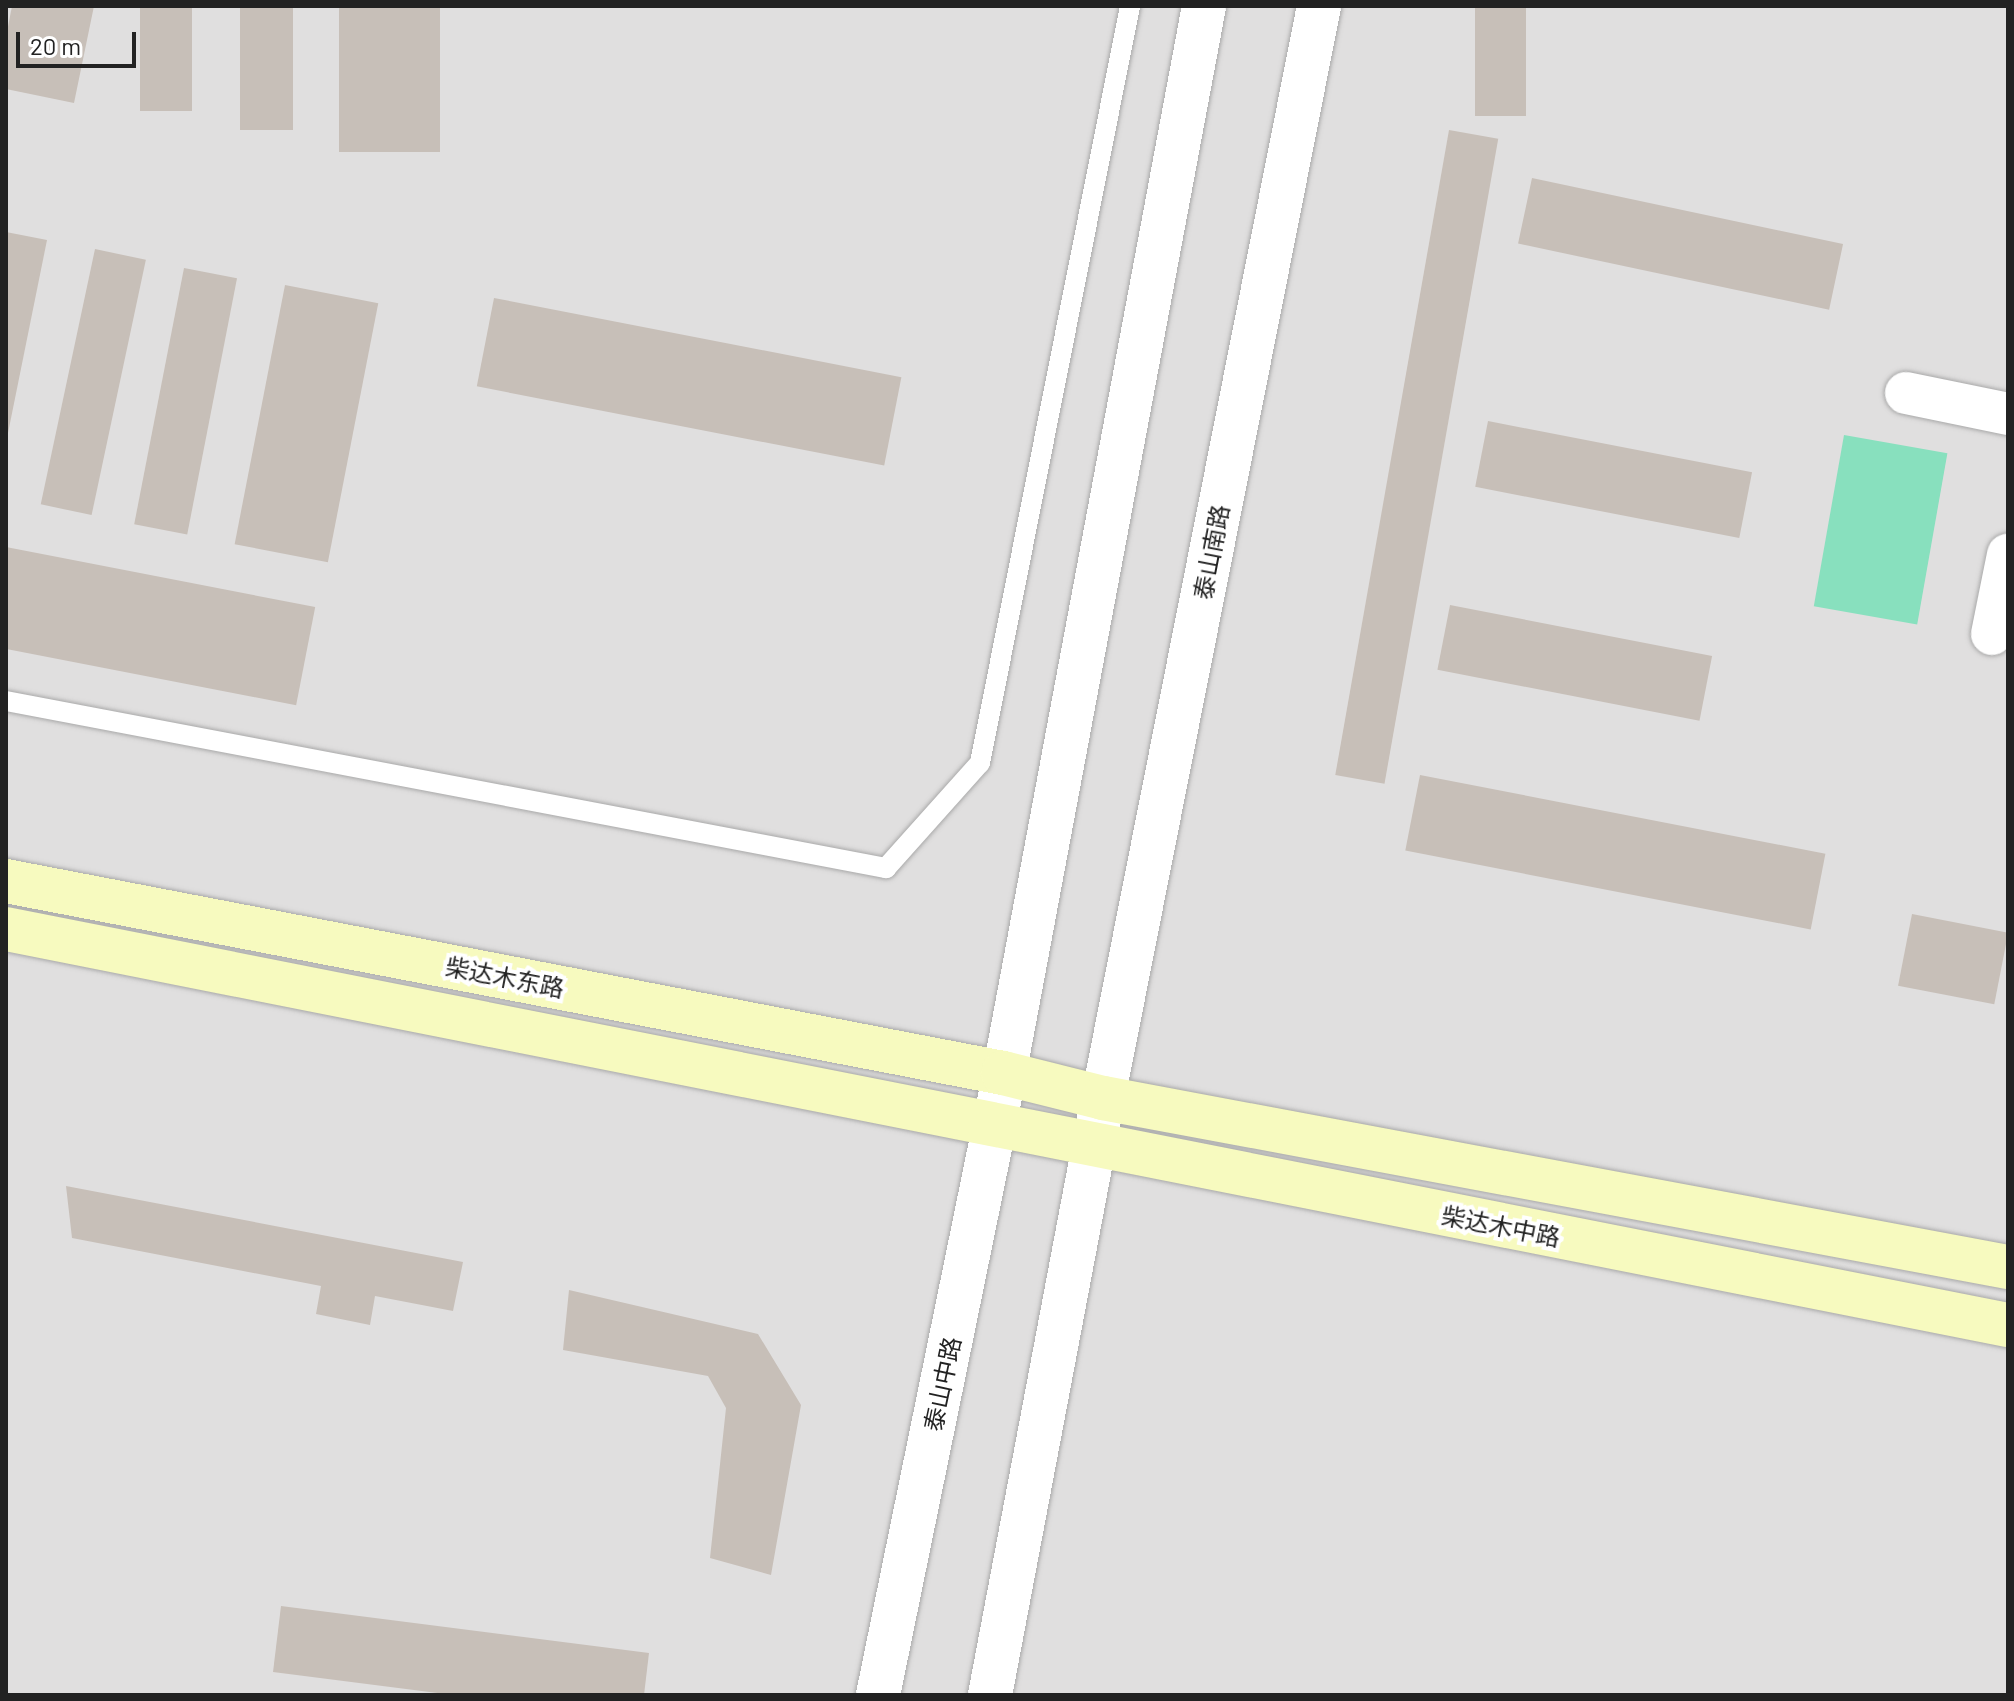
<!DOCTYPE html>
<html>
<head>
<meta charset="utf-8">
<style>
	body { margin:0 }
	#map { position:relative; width:2014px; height:1701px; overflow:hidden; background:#f2efe9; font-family:Barlow,"Noto Sans SC",sans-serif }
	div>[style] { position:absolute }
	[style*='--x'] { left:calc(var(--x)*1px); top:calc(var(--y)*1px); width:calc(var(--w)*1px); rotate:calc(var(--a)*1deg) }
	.residential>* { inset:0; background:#e0dfdf; transform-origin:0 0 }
	.pitch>* { inset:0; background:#88e0be; transform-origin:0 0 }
	.building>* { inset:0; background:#c7bfb8; transform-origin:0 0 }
	.roads { filter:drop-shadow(0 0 2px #a9a9a9) drop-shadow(0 0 2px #a9a9a9) }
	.service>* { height:20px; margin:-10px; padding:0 10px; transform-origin:10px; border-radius:10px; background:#fff }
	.minor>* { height:42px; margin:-21px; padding:0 21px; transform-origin:21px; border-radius:21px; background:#fff }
	.tertiary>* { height:44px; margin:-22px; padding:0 22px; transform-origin:22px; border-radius:22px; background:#fff }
	.secondary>* { height:44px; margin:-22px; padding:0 22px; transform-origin:22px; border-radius:22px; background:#f7fabf }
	span { translate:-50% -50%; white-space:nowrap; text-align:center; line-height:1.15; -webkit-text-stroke:8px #fff; paint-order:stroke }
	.street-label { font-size:24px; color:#222 }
	.frame { position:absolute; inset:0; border:8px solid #222; pointer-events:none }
	.scale { position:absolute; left:16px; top:32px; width:120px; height:36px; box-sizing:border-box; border:4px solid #222; border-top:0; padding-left:10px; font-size:24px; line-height:28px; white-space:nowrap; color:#222; -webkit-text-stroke:6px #fff; paint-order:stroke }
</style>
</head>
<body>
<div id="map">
	<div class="residential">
		<i style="left:6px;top:6px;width:2002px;height:1689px"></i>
	</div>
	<div class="pitch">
		<i style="left:1844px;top:435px;width:105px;height:174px;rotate:10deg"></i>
	</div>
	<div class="building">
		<i style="clip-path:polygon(12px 6px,94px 6px,74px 103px,6px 89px,6px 37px)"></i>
		<i style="left:140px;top:6px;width:52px;height:105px"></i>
		<i style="left:240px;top:6px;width:53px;height:124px"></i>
		<i style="left:339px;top:6px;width:101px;height:146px"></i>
		<i style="left:1475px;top:6px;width:51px;height:110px"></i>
		<i style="left:1449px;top:130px;width:50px;height:655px;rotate:10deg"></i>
		<i style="left:1532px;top:178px;width:318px;height:67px;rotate:12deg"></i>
		<i style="clip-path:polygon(6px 232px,47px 240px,7px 438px,6px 438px)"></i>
		<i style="left:95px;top:249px;width:52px;height:261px;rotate:12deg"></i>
		<i style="left:184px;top:268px;width:54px;height:261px;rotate:11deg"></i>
		<i style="left:285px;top:285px;width:95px;height:264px;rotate:11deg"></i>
		<i style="left:494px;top:298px;width:415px;height:90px;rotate:11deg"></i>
		<i style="left:1488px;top:421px;width:269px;height:67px;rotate:11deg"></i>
		<i style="left:6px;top:547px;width:315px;height:100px;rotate:11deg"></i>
		<i style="left:1450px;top:605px;width:267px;height:66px;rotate:11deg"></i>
		<i style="left:1420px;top:775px;width:413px;height:77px;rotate:11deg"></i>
		<i style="left:1912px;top:914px;width:98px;height:73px;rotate:11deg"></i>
		<i style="clip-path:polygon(66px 1186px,463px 1262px,453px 1311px,375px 1296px,370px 1325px,316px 1314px,321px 1286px,72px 1238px)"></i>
		<i style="clip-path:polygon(569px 1290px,758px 1334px,801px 1405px,771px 1575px,710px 1558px,726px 1408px,708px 1376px,563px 1350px)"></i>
		<i style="clip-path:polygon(281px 1606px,649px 1653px,644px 1695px,453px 1695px,273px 1672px)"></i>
	</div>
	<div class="roads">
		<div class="service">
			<i style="--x:6;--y:701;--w:896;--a:10.75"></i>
			<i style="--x:886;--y:868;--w:141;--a:-48.2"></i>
			<i style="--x:980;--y:763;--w:772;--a:-78.79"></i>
		</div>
		<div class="minor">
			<i style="--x:1906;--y:393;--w:104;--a:11.6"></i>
			<i style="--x:1992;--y:634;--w:81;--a:-78.6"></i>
		</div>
		<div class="tertiary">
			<i style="--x:878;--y:1695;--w:584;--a:-78.44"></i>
			<i style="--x:995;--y:1123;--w:1136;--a:-79.4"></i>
			<i style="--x:990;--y:1695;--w:608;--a:-79.28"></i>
			<i style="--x:1103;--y:1098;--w:1113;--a:-78.81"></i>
		</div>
		<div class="secondary">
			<i style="--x:6;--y:881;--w:1015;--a:10.9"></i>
			<i style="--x:1003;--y:1073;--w:103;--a:14"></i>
			<i style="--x:1103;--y:1098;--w:921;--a:10.58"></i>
			<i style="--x:6;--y:929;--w:2041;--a:11.19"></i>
		</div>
	</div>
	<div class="street-label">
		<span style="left:1211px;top:552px;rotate:-79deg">泰山南路</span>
		<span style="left:505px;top:977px;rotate:11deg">柴达木东路</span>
		<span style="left:1501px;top:1226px;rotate:11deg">柴达木中路</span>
		<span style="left:942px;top:1384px;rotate:-78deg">泰山中路</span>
	</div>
	<div class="frame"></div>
	<div class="scale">20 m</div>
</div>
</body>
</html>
